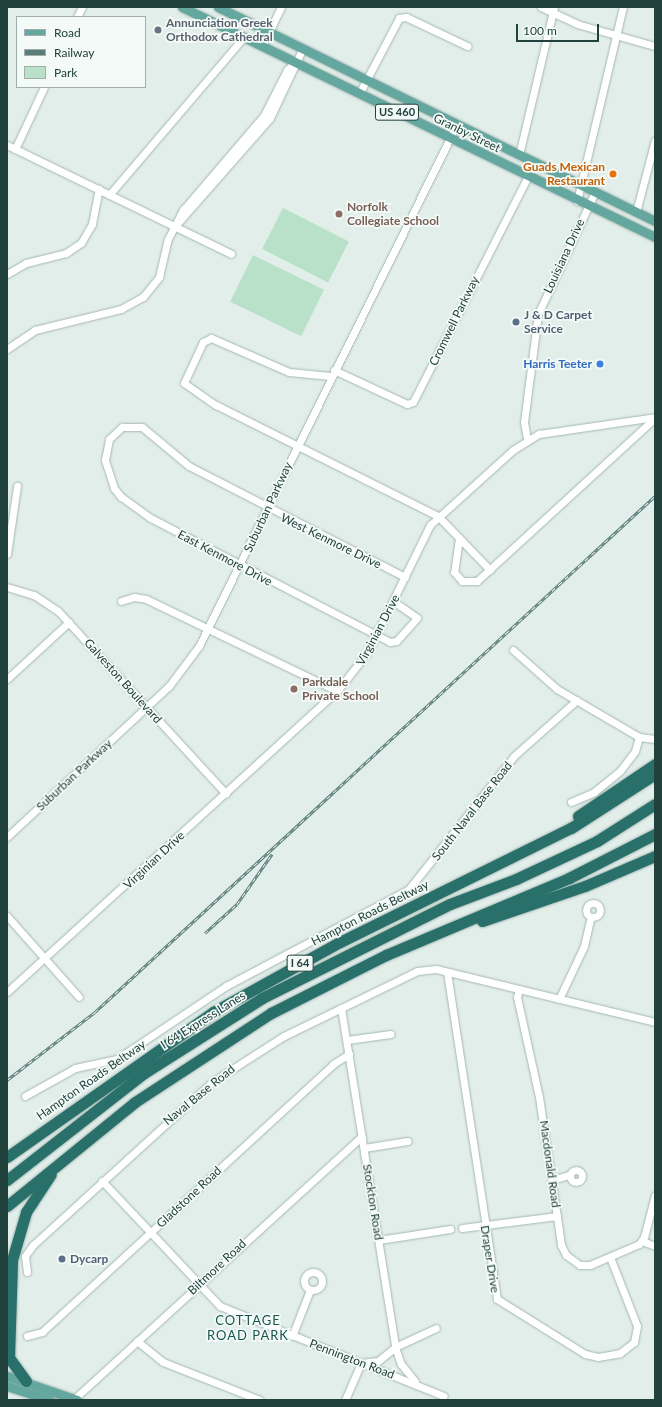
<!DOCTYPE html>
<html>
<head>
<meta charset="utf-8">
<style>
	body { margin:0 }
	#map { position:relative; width:662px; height:1407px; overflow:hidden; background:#e2eeea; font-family:Lato,sans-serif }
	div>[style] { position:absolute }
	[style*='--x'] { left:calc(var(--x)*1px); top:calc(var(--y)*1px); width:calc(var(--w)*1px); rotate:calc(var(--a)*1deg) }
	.green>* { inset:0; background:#b9e1c9; transform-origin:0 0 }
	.roads { filter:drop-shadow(0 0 1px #a4b7b2) drop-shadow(0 0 1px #a4b7b2) }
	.minor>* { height:7px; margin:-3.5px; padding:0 3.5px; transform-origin:3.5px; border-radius:3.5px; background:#fff }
	.minor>.ring { margin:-3.5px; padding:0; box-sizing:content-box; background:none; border:7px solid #fff; border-radius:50% }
	.major>* { height:9px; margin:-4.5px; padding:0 4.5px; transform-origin:4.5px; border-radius:4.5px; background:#63a79e }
	.highway>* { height:11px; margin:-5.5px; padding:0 5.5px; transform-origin:5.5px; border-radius:5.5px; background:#29706a }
	.rail>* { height:3px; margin-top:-1.5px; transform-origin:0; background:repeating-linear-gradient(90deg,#f3faf7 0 4.5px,#5b7c78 0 9px); box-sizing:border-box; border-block:1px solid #5b7c78 }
	.dots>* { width:11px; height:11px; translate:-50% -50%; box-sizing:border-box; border:2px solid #f3faf7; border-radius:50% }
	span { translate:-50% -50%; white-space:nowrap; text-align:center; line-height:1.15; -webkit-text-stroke:3.5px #f3faf7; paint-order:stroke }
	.shield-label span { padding:1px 3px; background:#f3faf7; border:1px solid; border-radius:3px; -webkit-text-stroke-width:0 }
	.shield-label { font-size:11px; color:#20413c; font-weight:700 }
	.worship-label { font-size:12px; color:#5b616d; font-weight:700 }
	.left { translate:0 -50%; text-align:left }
	.street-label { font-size:12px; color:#20413c }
	.food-label { font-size:12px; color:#c56008; font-weight:700 }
	.right { translate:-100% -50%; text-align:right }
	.education-label { font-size:12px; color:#785e54; font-weight:700 }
	.service-label { font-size:12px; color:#4e5e75; font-weight:700 }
	.shop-label { font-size:12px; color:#366cbe; font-weight:700 }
	.neighbourhood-label { font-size:13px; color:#1a554e; letter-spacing:1px }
	.frame { position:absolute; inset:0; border:8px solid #20413c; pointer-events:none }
	.legend { position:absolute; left:16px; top:16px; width:130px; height:72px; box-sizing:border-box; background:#f3faf7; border:1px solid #9fb0ac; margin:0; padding:5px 7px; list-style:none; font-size:12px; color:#20413c }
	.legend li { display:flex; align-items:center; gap:8px; height:20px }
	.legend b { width:20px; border:1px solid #9fb0ac }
	.scale { position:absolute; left:516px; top:24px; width:83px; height:18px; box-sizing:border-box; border:2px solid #20413c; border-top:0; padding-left:5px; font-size:12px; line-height:14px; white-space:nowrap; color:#20413c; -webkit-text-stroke:3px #f3faf7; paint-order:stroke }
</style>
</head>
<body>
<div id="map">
	<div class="green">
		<i style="left:283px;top:208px;width:74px;height:46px;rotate:27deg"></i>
		<i style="left:253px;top:255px;width:79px;height:52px;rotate:26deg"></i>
	</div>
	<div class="roads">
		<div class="minor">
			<i style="--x:541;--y:7;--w:40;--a:25"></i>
			<i style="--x:577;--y:24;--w:81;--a:15.8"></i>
			<i style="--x:77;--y:17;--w:11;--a:-63"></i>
			<i style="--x:262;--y:46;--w:43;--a:-64"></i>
			<i style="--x:359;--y:94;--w:86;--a:-62.2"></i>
			<i style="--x:399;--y:18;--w:7;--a:-8"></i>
			<i style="--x:406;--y:17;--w:68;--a:25.4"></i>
			<i style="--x:7;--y:145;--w:249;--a:25.9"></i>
			<i style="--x:15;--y:149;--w:68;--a:-64.9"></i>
			<i style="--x:519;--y:155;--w:152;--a:-76.7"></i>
			<i style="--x:109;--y:195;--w:208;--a:-49.5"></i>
			<i style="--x:577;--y:201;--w:199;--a:-76.7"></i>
			<i style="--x:636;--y:212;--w:74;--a:-75.2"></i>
			<i style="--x:176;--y:225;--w:142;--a:-48.7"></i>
			<i style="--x:270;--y:118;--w:77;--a:-64.8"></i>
			<i style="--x:7;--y:274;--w:22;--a:-30"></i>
			<i style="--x:26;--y:263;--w:41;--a:-14"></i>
			<i style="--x:66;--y:253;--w:18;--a:-34"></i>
			<i style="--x:81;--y:243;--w:22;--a:-60"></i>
			<i style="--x:92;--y:224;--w:36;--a:-79"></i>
			<i style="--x:7;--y:349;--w:34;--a:-34"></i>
			<i style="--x:35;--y:330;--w:89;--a:-13.7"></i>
			<i style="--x:121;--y:309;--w:25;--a:-29"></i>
			<i style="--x:143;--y:297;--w:26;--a:-51"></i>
			<i style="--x:159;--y:277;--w:39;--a:-77"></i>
			<i style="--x:168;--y:239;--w:33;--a:-63"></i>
			<i style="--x:183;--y:210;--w:125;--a:-49.5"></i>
			<i style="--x:264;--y:115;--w:51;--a:-62.9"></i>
			<i style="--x:287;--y:70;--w:11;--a:-45"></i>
			<i style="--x:334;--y:370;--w:81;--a:25"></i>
			<i style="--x:407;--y:404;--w:6;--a:-18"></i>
			<i style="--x:413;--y:402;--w:268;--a:-63"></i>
			<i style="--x:330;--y:376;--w:41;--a:-174.4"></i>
			<i style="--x:289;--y:372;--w:85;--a:-156.4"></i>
			<i style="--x:211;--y:338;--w:9;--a:153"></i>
			<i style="--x:203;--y:342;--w:45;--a:114.9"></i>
			<i style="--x:184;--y:383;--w:39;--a:35"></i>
			<i style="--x:216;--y:405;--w:248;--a:26.6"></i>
			<i style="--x:438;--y:516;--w:75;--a:46.1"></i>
			<i style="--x:527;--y:439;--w:17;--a:-100"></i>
			<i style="--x:524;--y:422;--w:109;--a:-82.6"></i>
			<i style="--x:538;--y:314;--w:135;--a:-65"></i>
			<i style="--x:459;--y:538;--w:34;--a:98"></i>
			<i style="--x:454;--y:572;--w:12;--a:48"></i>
			<i style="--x:462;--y:581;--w:15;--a:0"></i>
			<i style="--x:477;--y:581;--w:241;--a:-42.5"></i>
			<i style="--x:7;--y:554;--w:69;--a:-81.6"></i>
			<i style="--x:7;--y:587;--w:28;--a:17"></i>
			<i style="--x:34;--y:595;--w:29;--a:34"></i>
			<i style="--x:58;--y:611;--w:248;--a:47.4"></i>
			<i style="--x:121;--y:601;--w:14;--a:-17"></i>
			<i style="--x:134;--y:597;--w:12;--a:9"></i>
			<i style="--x:146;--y:599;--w:212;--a:25.7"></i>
			<i style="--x:393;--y:601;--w:29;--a:35"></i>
			<i style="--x:417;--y:618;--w:31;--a:132"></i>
			<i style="--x:396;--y:641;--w:6;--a:171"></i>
			<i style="--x:390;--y:642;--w:271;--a:-152.6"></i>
			<i style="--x:149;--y:517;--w:34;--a:-144"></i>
			<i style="--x:121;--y:497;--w:11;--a:-128"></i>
			<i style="--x:114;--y:488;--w:29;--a:-108"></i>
			<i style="--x:105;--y:460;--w:21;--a:-79"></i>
			<i style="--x:109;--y:439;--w:18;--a:-43"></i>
			<i style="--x:122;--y:427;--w:20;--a:0"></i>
			<i style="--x:142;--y:427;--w:61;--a:39.7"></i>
			<i style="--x:189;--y:466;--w:243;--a:27.2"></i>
			<i style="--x:513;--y:650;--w:59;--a:41.6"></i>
			<i style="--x:557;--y:689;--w:95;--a:30.3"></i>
			<i style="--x:639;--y:737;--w:16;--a:7"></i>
			<i style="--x:7;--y:679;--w:84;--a:-42.6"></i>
			<i style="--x:571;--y:802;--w:25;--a:-23"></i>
			<i style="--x:594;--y:792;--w:33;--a:-39"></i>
			<i style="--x:620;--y:771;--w:25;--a:-53"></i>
			<i style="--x:635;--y:751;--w:15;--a:-74"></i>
			<i style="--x:7;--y:837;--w:221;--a:-43"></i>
			<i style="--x:169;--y:686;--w:50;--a:-53.1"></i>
			<i style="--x:199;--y:646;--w:582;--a:-63.7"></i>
			<i class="ring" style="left:586px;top:903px;width:7px;height:7px"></i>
			<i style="--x:7;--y:916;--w:108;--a:48.4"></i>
			<i style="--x:447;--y:972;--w:331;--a:81.3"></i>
			<i style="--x:497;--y:1299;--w:104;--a:32"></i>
			<i style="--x:585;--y:1354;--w:13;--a:13"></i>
			<i style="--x:598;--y:1357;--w:22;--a:-10"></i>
			<i style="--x:620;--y:1353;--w:18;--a:-38"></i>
			<i style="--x:634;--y:1342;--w:16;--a:-79"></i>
			<i style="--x:637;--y:1326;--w:74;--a:-111.4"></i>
			<i style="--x:519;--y:989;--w:8;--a:104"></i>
			<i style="--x:517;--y:997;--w:102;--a:77.6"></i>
			<i style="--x:539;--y:1097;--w:150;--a:81.5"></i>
			<i style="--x:561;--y:1245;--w:11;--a:63"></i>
			<i style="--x:566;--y:1255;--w:17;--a:36"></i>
			<i style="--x:580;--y:1265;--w:10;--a:0"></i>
			<i style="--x:590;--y:1265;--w:53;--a:-23.2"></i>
			<i style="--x:639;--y:1244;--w:9;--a:-54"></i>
			<i style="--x:644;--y:1237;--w:43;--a:-75.3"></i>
			<i style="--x:7;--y:992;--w:447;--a:-42.4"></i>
			<i style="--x:337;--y:691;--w:48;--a:-51.7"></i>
			<i style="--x:367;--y:653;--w:143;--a:-63.8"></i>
			<i style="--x:430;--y:525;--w:112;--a:-42.1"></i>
			<i style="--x:513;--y:450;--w:31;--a:-32"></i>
			<i style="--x:539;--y:434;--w:117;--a:-8.3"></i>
			<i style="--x:559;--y:999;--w:59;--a:-64.7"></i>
			<i style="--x:584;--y:946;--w:28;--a:-77"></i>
			<i style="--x:341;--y:1008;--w:343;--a:80.9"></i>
			<i style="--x:395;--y:1347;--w:18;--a:71"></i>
			<i style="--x:401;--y:1364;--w:22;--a:51"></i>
			<i style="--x:347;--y:1040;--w:44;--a:-7.8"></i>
			<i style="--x:25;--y:1096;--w:57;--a:-29.2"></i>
			<i style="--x:75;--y:1068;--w:43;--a:-12.1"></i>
			<i style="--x:117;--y:1059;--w:131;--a:-33.8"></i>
			<i style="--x:226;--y:986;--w:207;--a:-27.9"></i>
			<i style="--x:409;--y:889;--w:169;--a:-51.7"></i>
			<i style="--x:514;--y:756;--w:84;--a:-41.6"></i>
			<i style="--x:364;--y:1148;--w:44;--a:-9.2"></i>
			<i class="ring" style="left:570px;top:1170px;width:5px;height:5px"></i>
			<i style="--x:552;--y:1180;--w:17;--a:-17"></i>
			<i style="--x:102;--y:1181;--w:172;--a:46.7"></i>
			<i style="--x:220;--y:1306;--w:241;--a:21.9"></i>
			<i style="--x:462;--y:1228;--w:96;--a:-7.2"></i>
			<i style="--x:379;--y:1240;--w:72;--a:-8.8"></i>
			<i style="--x:642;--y:1241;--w:14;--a:21"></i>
			<i class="ring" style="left:304px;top:1272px;width:11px;height:11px"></i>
			<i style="--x:27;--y:1272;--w:16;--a:-97"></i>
			<i style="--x:25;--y:1256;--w:14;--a:-54"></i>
			<i style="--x:33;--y:1245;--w:242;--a:-42.3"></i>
			<i style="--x:212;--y:1082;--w:85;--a:-32.6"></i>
			<i style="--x:284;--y:1036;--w:148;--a:-26"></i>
			<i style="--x:417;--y:971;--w:19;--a:-6"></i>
			<i style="--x:436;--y:969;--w:225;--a:13.6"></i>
			<i style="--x:27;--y:1336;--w:16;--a:-15"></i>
			<i style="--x:42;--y:1332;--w:396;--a:-42.6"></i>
			<i style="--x:333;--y:1064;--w:19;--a:-32"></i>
			<i style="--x:292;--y:1336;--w:49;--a:-68.6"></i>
			<i style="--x:137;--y:1341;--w:33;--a:39"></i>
			<i style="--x:163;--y:1362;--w:104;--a:21.4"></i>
			<i style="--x:73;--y:1400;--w:391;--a:-42.4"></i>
			<i style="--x:345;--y:1400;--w:40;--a:-66.6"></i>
			<i style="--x:361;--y:1363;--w:17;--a:-7"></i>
			<i style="--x:378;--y:1361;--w:22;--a:-39"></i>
			<i style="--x:395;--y:1347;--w:45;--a:-24.9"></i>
		</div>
		<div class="major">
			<i style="--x:182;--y:7;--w:526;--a:25.93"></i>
			<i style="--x:218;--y:7;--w:487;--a:26.1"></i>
			<i style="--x:7;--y:1376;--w:74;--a:18.9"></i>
			<i style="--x:7;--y:1386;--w:45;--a:18"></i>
		</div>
		<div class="highway">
			<i style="--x:578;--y:816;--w:93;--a:-34"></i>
			<i style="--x:482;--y:921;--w:109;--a:-18.8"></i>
			<i style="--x:585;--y:886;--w:76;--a:-23.2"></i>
			<i style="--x:7;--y:1157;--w:252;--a:-35.1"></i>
			<i style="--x:213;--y:1012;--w:145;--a:-28.9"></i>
			<i style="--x:340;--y:942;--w:258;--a:-26.3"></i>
			<i style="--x:571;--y:828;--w:100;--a:-32.7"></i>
			<i style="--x:7;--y:1180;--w:174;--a:-38"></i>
			<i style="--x:144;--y:1073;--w:140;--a:-32.4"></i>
			<i style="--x:262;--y:998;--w:210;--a:-26.6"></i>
			<i style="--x:450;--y:904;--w:71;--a:-20.7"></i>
			<i style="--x:516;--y:879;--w:89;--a:-25.1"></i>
			<i style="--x:597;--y:841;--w:69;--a:-32.5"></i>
			<i style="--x:7;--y:1206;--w:165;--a:-39.1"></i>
			<i style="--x:135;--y:1102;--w:163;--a:-33.2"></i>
			<i style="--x:271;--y:1013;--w:129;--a:-26.8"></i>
			<i style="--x:386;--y:955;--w:199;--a:-22.8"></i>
			<i style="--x:569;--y:878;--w:97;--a:-27.1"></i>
			<i style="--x:26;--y:1381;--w:29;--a:-126"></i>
			<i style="--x:9;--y:1358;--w:98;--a:-88.2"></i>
			<i style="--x:12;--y:1260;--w:50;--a:-73.7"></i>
			<i style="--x:26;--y:1212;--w:45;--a:-56.7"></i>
		</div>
	</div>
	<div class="rail">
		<i style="--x:205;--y:933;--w:43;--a:-42.2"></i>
		<i style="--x:237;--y:904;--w:61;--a:-55"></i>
		<i style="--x:7;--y:1080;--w:111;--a:-37.7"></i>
		<i style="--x:95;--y:1012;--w:761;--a:-42.66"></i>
	</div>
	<div class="dots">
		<i style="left:158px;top:30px;background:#6b7280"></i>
		<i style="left:613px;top:174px;background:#e8710a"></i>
		<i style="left:339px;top:214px;background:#8d6e63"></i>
		<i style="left:516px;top:322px;background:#5c6f8a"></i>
		<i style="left:600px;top:364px;background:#3f7fe0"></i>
		<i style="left:294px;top:689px;background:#8d6e63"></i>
		<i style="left:62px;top:1259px;background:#5c6f8a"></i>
	</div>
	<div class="shield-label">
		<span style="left:397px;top:112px">US 460</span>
		<span style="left:300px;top:963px">I 64</span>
	</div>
	<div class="worship-label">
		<span class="left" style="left:166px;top:30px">Annunciation Greek<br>Orthodox Cathedral</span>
	</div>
	<div class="street-label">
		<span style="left:467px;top:133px;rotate:26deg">Granby Street</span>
		<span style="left:564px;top:256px;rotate:-65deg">Louisiana Drive</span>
		<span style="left:454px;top:321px;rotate:-64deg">Cromwell Parkway</span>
		<span style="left:268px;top:507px;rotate:-65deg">Suburban Parkway</span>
		<span style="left:331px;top:541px;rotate:26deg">West Kenmore Drive</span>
		<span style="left:225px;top:558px;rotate:28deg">East Kenmore Drive</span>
		<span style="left:378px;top:630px;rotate:-62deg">Virginian Drive</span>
		<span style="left:123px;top:681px;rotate:48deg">Galveston Boulevard</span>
		<span style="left:74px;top:775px;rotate:-43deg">Suburban Parkway</span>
		<span style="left:472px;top:811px;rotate:-52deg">South Naval Base Road</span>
		<span style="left:154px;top:860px;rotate:-43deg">Virginian Drive</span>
		<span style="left:370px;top:913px;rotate:-27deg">Hampton Roads Beltway</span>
		<span style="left:203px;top:1020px;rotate:-32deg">I 64 Express Lanes</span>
		<span style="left:91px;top:1080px;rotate:-35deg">Hampton Roads Beltway</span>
		<span style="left:199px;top:1095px;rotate:-39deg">Naval Base Road</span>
		<span style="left:550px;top:1164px;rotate:82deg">Macdonald Road</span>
		<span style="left:189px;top:1197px;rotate:-43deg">Gladstone Road</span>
		<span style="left:373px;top:1202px;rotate:81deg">Stockton Road</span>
		<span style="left:490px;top:1259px;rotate:81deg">Draper Drive</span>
		<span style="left:217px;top:1267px;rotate:-43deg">Biltmore Road</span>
		<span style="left:352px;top:1359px;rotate:21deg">Pennington Road</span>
	</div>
	<div class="food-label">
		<span class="right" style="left:605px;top:174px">Guads Mexican<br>Restaurant</span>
	</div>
	<div class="education-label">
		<span class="left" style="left:347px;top:214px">Norfolk<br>Collegiate School</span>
		<span class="left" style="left:302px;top:689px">Parkdale<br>Private School</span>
	</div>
	<div class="service-label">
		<span class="left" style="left:524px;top:322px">J &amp; D Carpet<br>Service</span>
		<span class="left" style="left:70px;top:1259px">Dycarp</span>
	</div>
	<div class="shop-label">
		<span class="right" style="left:592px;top:364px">Harris Teeter</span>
	</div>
	<div class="neighbourhood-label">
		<span style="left:248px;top:1328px">COTTAGE<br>ROAD PARK</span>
	</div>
	<div class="frame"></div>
	<ul class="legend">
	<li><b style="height:5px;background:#63a79e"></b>Road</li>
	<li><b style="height:5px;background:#5b7c78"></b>Railway</li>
	<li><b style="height:11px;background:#b9e1c9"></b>Park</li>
	</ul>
	<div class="scale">100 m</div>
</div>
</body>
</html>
